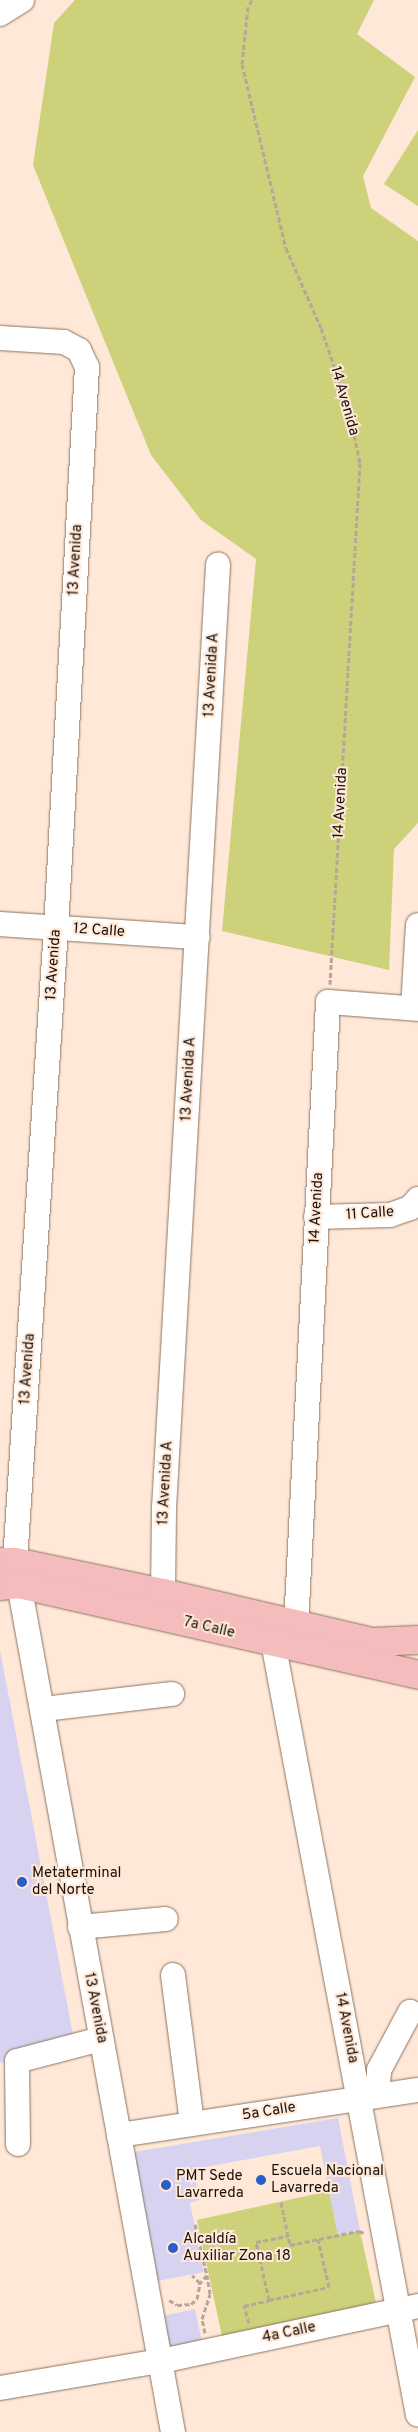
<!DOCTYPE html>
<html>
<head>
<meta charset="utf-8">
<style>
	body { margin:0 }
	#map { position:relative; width:418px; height:2432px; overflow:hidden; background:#ffe8d7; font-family:Overpass,sans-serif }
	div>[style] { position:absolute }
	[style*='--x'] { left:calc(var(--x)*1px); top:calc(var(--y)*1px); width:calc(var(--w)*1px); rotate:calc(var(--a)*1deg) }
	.green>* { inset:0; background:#cdd179 }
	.building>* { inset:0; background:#d6d2f0; transform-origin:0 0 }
	.path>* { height:3px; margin-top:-1.5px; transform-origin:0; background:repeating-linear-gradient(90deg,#b9a698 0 5px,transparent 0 7.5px) }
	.roads { filter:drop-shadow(0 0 1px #8c7360) drop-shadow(0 0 1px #8c7360) }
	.minor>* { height:24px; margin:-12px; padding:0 12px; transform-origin:12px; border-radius:12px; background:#fff }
	.major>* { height:28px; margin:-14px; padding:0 14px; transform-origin:14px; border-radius:14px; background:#f4bcbc }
	.dots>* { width:14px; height:14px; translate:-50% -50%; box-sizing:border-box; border:2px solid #ffe8d7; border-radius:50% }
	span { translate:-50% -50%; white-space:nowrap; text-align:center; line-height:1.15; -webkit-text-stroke:4px #ffe8d7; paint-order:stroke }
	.street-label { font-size:15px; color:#191009 }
	.poi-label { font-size:15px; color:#191009 }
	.left { translate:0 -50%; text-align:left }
</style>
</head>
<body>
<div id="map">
	<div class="green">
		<i style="clip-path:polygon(75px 0,374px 0,357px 34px,415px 77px,363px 176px,371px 208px,418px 241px,418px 823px,394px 849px,389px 970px,222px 931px,256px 559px,201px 520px,151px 455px,33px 165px,54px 23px)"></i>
		<i style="clip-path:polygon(418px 130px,418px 206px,384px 184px)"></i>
		<i style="clip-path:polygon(329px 2191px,338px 2235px,360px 2231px,376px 2303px,222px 2336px,197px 2220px)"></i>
	</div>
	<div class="building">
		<i style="clip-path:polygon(0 1650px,75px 2046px,0 2063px)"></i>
		<i style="clip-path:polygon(338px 2118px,360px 2231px,338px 2235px,320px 2146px,194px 2169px,199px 2200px,190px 2203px,204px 2272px,152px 2282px,132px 2156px,134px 2152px)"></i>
		<i style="left:195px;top:2309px;width:35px;height:38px;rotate:78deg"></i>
	</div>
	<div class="path">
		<i style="--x:252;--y:0;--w:8;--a:120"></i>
		<i style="--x:248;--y:7;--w:57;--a:96"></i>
		<i style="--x:242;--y:64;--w:189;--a:76.6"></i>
		<i style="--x:286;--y:248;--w:87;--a:66.4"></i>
		<i style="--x:321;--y:328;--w:83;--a:70.9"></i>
		<i style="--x:348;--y:406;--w:58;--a:78.1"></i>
		<i style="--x:360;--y:463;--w:522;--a:93.3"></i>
		<i style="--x:281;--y:2202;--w:44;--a:78.2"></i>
		<i style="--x:290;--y:2245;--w:70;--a:-11.5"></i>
		<i style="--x:359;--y:2231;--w:5;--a:22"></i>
		<i style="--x:195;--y:2224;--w:52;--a:76.8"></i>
		<i style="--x:207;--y:2275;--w:11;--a:131"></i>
		<i style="--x:169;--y:2300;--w:9;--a:32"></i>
		<i style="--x:177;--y:2305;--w:14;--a:-4"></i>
		<i style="--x:191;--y:2304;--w:8;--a:-40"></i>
		<i style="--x:197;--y:2299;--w:16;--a:-79"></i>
		<i style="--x:200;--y:2283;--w:11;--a:-135"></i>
		<i style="--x:269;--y:2300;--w:61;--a:-12.2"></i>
		<i style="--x:329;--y:2287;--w:49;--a:-102.9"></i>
		<i style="--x:249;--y:2323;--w:18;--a:-106"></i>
		<i style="--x:244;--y:2306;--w:26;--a:-13"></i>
		<i style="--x:269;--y:2300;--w:59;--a:-102.6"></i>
		<i style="--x:256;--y:2242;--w:33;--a:-11"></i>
		<i style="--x:205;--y:2333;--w:14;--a:-102"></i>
		<i style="--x:202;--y:2319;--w:26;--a:-72"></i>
		<i style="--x:210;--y:2294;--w:19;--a:-99"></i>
	</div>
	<div class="roads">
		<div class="minor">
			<i style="--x:0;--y:14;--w:26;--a:-32"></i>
			<i style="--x:0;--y:338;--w:64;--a:3.6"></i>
			<i style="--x:64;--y:342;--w:17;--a:28"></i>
			<i style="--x:79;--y:350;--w:19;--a:65"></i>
			<i style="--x:87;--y:367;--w:562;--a:93.16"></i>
			<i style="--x:56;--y:928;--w:635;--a:93.7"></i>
			<i style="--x:0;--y:924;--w:198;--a:3.8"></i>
			<i style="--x:413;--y:1008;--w:83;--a:-86.6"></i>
			<i style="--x:316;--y:1217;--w:74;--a:-1.5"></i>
			<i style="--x:390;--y:1215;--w:21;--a:-19"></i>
			<i style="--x:410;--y:1208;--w:12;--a:-48"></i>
			<i style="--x:19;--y:1584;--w:862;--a:79.71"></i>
			<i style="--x:163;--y:1593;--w:85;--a:-89.3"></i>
			<i style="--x:164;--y:1508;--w:945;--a:-86.72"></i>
			<i style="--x:296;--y:1626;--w:625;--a:-87.06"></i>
			<i style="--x:328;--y:1002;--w:90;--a:4.4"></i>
			<i style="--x:273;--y:1642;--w:786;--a:79.38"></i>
			<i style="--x:44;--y:1709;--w:129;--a:-6.7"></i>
			<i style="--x:80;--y:1927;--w:86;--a:-5.3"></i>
			<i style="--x:173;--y:1975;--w:150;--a:82.7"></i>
			<i style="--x:377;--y:2095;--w:25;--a:-85"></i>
			<i style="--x:379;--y:2070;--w:66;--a:-61.9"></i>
			<i style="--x:119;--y:2135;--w:302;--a:-8.6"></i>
			<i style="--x:18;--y:2144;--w:83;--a:-90.7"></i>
			<i style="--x:17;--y:2061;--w:87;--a:-14.7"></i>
			<i style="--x:0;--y:2388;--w:168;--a:-9.6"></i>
			<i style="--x:166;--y:2360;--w:258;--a:-12.1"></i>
		</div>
		<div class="major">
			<i style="--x:0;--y:1562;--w:15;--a:0"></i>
			<i style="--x:15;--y:1562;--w:151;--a:11.8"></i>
			<i style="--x:163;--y:1593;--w:215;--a:13.2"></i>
			<i style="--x:372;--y:1642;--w:46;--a:-2.5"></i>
			<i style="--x:0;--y:1586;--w:19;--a:-6"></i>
			<i style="--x:19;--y:1584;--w:409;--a:12.8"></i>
		</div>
	</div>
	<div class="dots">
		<i style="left:22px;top:1882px;background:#295dcb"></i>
		<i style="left:261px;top:2180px;background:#295dcb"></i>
		<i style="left:166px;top:2185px;background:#295dcb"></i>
		<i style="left:173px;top:2248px;background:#295dcb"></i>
	</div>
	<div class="street-label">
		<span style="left:344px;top:401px;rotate:74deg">14 Avenida</span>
		<span style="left:76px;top:560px;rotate:-87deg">13 Avenida</span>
		<span style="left:212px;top:675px;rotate:-87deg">13 Avenida A</span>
		<span style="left:341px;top:803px;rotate:-87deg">14 Avenida</span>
		<span style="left:99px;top:931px;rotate:4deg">12 Calle</span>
		<span style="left:54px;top:965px;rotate:-86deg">13 Avenida</span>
		<span style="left:189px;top:1079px;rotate:-87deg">13 Avenida A</span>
		<span style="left:317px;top:1208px;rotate:-87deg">14 Avenida</span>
		<span style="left:370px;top:1214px;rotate:-4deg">11 Calle</span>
		<span style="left:28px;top:1369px;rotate:-86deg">13 Avenida</span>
		<span style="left:166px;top:1483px;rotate:-87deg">13 Avenida A</span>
		<span style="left:209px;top:1628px;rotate:13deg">7a Calle</span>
		<span style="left:95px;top:2008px;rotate:79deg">13 Avenida</span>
		<span style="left:346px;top:2028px;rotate:79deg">14 Avenida</span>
		<span style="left:269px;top:2112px;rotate:-9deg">5a Calle</span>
		<span style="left:289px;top:2333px;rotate:-12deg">4a Calle</span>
	</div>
	<div class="poi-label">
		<span class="left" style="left:32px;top:1882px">Metaterminal<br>del Norte</span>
		<span class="left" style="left:271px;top:2180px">Escuela Nacional<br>Lavarreda</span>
		<span class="left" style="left:176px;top:2185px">PMT Sede<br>Lavarreda</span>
		<span class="left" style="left:183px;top:2248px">Alcaldía<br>Auxiliar Zona 18</span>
	</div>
</div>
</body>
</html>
